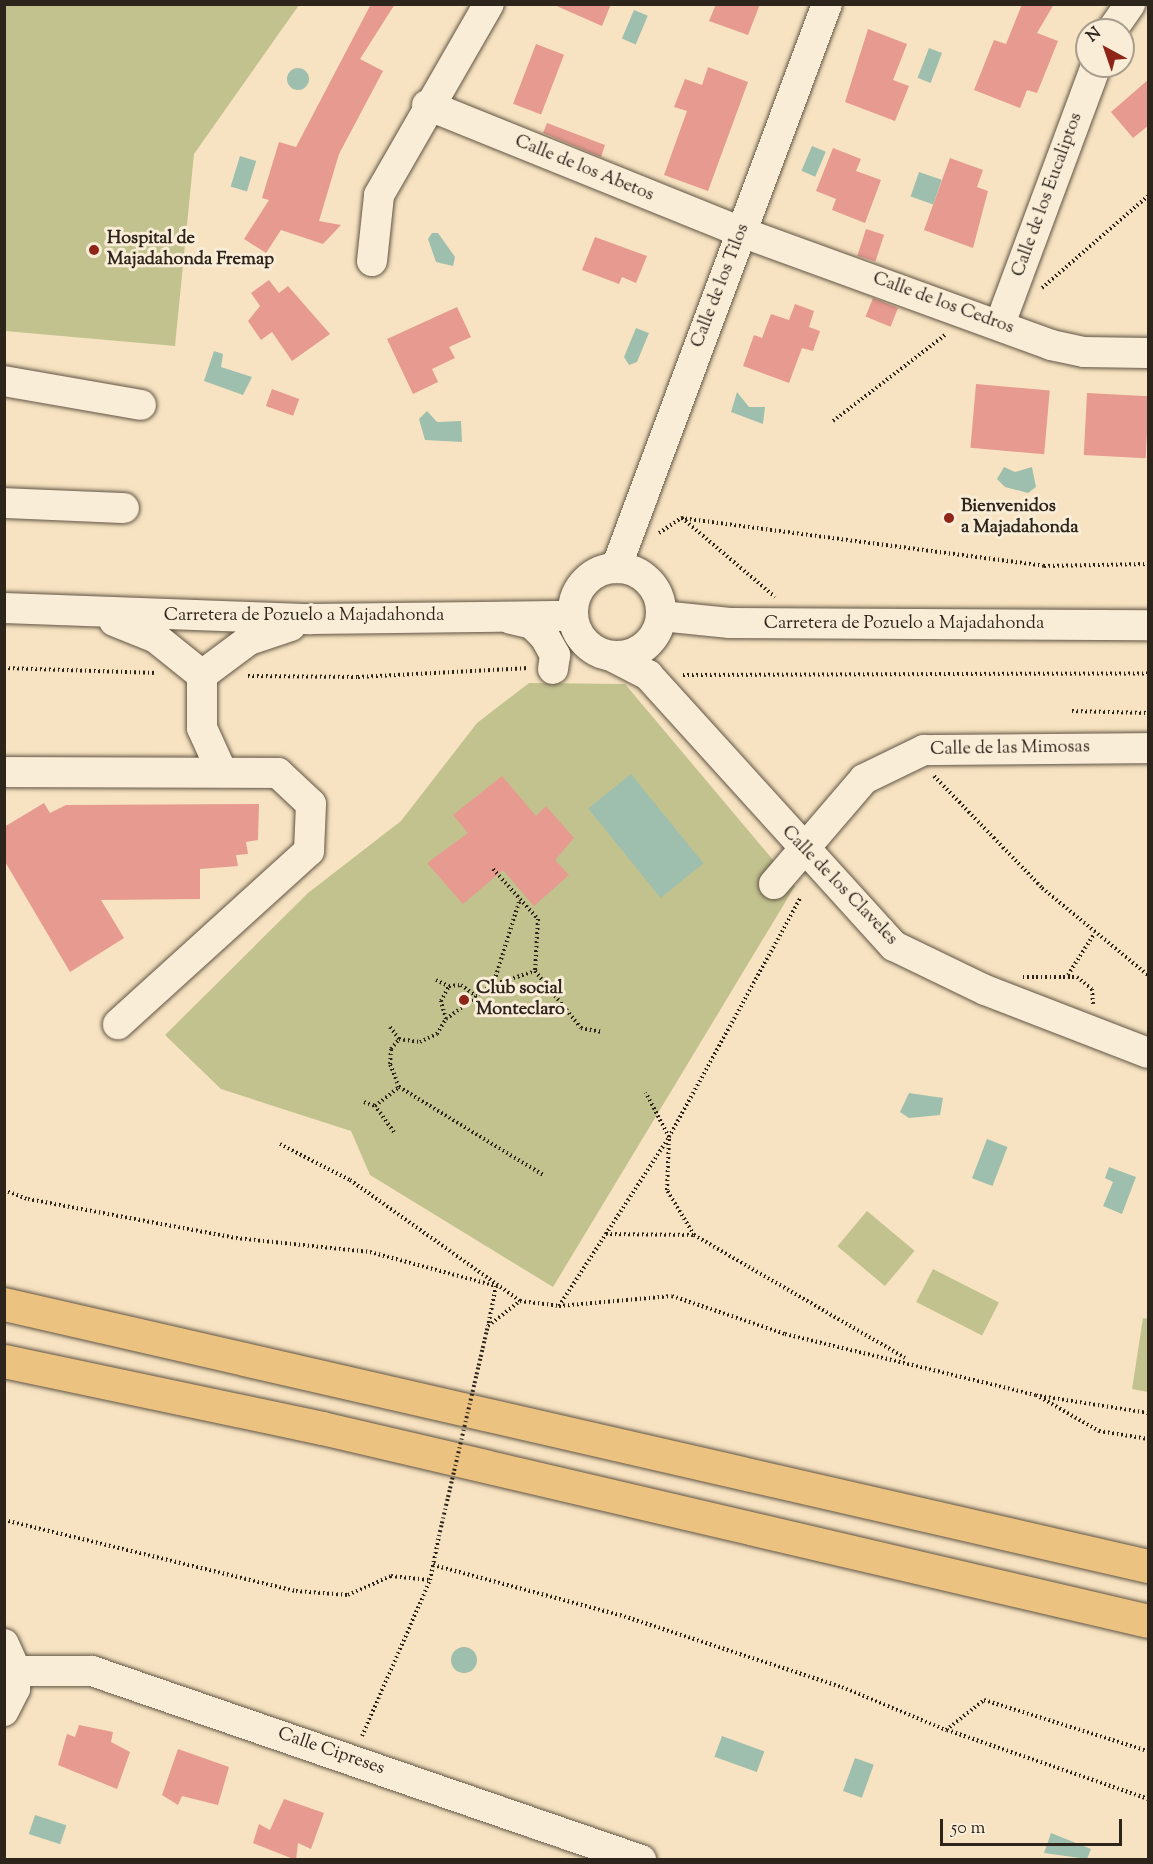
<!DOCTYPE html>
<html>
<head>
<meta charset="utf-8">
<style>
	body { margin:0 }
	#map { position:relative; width:1153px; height:1864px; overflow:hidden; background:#f7e3c1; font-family:"Sorts Mill Goudy",serif }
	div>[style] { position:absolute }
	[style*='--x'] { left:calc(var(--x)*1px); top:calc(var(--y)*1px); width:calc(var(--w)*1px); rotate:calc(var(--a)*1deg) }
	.green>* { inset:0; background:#c2c28f; transform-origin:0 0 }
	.water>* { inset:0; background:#9ebfad; transform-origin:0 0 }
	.round { border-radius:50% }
	.building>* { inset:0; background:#e79a8f; transform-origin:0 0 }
	.path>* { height:4px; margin-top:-2px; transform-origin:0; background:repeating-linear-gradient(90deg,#2d241b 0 1.5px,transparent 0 4.5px) }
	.roads { filter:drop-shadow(0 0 2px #605444) drop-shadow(0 0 2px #605444) }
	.minor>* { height:30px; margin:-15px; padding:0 15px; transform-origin:15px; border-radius:15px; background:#faedd7 }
	.minor>.ring { margin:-15px; padding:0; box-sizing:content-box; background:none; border:30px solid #faedd7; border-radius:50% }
	.highway>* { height:33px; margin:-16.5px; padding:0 16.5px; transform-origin:16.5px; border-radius:16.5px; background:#ecc280 }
	.path-bridge>* { height:4px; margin-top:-2px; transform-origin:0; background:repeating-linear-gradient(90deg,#2d241b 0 1.5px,transparent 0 4.5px) }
	.dots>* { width:16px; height:16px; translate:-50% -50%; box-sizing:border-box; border:3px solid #faedd7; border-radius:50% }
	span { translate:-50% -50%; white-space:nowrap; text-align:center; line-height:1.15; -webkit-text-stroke:6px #faedd7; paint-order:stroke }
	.street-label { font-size:18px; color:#2d241b }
	.poi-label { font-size:18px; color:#2d241b; font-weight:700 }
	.left { translate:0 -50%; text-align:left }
	.frame { position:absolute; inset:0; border:6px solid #2d241b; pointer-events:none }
	.north { position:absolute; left:1075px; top:18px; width:60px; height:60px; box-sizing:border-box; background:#faedd7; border:2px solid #a89d8c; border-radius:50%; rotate:320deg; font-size:16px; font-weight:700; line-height:24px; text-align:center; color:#2d241b }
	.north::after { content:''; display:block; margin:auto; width:21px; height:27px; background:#8f2418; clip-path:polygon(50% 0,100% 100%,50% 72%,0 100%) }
	.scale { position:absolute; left:940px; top:1819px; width:182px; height:27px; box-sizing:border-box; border:3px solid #2d241b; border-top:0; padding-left:8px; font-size:18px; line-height:21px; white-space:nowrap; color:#2d241b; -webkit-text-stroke:4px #faedd7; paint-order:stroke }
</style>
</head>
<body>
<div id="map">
	<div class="green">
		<i style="clip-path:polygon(4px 5px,299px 5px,194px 154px,175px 346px,5px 331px)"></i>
		<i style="clip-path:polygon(529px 683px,625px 684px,795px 886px,553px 1287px,370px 1175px,351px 1131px,221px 1089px,165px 1035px,308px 893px,401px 821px,477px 723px)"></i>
		<i style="left:867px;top:1211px;width:62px;height:46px;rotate:40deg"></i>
		<i style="left:933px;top:1269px;width:74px;height:37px;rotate:27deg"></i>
		<i style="clip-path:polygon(1143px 1318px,1148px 1319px,1148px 1392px,1132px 1389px)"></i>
	</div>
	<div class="water">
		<i style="left:634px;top:10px;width:15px;height:31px;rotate:23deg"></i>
		<i style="left:929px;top:48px;width:14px;height:32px;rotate:21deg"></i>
		<i class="round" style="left:287px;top:68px;width:22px;height:22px"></i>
		<i style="left:812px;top:146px;width:15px;height:27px;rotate:23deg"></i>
		<i style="left:240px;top:156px;width:17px;height:32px;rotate:17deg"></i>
		<i style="left:919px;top:172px;width:24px;height:26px;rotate:19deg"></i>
		<i style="clip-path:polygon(432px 233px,438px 233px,455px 257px,453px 266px,436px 262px,428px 239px)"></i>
		<i style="clip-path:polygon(636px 328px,649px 333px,637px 362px,629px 365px,624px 357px)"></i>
		<i style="clip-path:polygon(214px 351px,223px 354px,221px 367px,252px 377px,243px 395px,204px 381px)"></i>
		<i style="clip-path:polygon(737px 392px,749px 407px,765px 407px,763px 424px,731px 412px)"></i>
		<i style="clip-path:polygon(427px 411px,437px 422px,461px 421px,462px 442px,425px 440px,419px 419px)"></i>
		<i style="clip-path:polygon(1004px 467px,1015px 472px,1032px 467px,1036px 487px,1028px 493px,1005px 487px,997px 479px)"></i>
		<i style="left:631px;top:774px;width:115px;height:55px;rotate:51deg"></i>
		<i style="clip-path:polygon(909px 1093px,943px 1098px,940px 1115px,909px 1118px,900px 1112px)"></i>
		<i style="left:987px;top:1139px;width:22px;height:42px;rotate:21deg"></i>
		<i style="clip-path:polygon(1109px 1167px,1136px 1177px,1122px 1214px,1103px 1206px,1113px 1182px,1105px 1178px)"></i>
		<i class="round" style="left:451px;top:1647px;width:26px;height:26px"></i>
		<i style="left:722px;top:1736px;width:45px;height:22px;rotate:20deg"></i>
		<i style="left:855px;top:1758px;width:20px;height:35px;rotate:20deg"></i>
		<i style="left:35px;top:1815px;width:33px;height:20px;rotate:18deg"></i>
		<i style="clip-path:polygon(1051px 1833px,1091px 1849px,1087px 1859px,1044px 1853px)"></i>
	</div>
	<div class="building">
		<i style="clip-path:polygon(371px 4px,395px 4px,360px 59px,383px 71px,339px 154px,319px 221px,341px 225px,323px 244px,281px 230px,266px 253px,244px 239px,269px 200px,262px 198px,279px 142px,296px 147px)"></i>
		<i style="clip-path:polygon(552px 4px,611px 4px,602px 26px)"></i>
		<i style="clip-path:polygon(716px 4px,760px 4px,748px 35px,709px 21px)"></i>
		<i style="clip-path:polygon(1022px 4px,1054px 4px,1037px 33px,1058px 41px,1037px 93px,1027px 90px,1020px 108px,974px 90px,994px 40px,1006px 44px)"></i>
		<i style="clip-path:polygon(868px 29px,907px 44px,893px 80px,909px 86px,895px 121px,845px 102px)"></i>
		<i style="left:536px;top:44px;width:30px;height:64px;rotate:21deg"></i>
		<i style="clip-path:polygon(708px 67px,748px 82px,708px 191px,664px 175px,687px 111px,674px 107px,685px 79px,702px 85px)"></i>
		<i style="clip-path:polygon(1149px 79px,1149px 125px,1133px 138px,1111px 112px)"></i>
		<i style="clip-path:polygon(547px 123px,605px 145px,601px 157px,543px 133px)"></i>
		<i style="clip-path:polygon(833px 148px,861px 159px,856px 171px,881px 180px,865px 223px,832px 210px,836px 199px,816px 191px)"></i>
		<i style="clip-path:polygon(950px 158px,983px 170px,977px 187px,988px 191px,973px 248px,924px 230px)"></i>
		<i style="left:866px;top:229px;width:19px;height:28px;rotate:18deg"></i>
		<i style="clip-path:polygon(595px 237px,647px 256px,636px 283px,622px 277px,619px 284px,582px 270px)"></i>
		<i style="clip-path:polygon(269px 280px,279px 293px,288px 286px,330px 334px,292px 361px,272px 332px,261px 340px,248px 321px,260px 306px,251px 293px)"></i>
		<i style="left:873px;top:298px;width:27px;height:20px;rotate:22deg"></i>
		<i style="clip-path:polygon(795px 304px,814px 311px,809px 327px,820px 331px,813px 351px,802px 348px,789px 383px,743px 366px,754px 335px,762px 338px,771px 314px,789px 320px)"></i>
		<i style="clip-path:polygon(457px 307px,471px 337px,449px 347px,455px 358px,432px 369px,438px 382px,413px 394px,387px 339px)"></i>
		<i style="left:976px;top:384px;width:74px;height:64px;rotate:5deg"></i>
		<i style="left:272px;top:389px;width:29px;height:18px;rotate:20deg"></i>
		<i style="left:1087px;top:393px;width:62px;height:62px;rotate:3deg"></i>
		<i style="clip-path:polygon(502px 776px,536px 816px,546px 806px,574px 838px,555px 860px,569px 875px,534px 906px,503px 870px,463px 904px,427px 863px,468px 833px,453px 815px)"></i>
		<i style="clip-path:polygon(44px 803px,50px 813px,66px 805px,259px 804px,258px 840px,246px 842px,248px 854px,236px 855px,238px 866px,200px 869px,200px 899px,101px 900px,124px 938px,70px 972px,4px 860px,4px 827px)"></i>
		<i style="clip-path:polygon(79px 1725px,113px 1732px,111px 1742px,130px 1752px,117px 1789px,58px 1765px,67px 1734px,75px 1737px)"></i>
		<i style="clip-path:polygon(178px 1749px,229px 1767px,218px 1805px,182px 1796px,178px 1805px,162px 1795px)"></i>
		<i style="clip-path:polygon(284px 1799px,324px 1813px,311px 1849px,298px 1843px,296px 1860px,253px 1843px,259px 1824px,270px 1830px)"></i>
	</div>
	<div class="path">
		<i style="--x:1042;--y:288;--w:140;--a:-41"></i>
		<i style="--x:833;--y:421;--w:141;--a:-37.5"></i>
		<i style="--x:682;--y:518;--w:122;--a:40.3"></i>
		<i style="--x:659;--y:533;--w:27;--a:-34"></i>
		<i style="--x:681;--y:518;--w:366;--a:7.5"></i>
		<i style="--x:1044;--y:566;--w:104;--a:-1.1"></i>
		<i style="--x:4;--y:668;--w:153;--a:1.9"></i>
		<i style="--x:683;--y:675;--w:465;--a:-0.2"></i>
		<i style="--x:248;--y:676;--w:110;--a:0.5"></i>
		<i style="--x:358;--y:677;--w:170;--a:-3"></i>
		<i style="--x:1072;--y:711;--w:76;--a:1.5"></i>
		<i style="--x:934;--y:776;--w:156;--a:46"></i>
		<i style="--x:1042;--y:888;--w:137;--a:39.4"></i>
		<i style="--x:493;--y:869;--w:67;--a:48"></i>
		<i style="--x:538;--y:919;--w:52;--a:93.3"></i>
		<i style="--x:535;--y:971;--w:73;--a:51.1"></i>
		<i style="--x:581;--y:1028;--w:20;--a:11"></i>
		<i style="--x:1068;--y:975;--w:49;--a:-57.6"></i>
		<i style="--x:1023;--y:977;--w:54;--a:0"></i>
		<i style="--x:1077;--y:977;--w:19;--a:39"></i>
		<i style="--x:1092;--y:989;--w:15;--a:86"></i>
		<i style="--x:436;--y:980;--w:14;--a:25"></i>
		<i style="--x:493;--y:985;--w:90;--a:-72.6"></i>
		<i style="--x:446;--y:1019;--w:19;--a:-106"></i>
		<i style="--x:441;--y:1001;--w:17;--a:-62"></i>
		<i style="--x:449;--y:986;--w:12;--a:-5"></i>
		<i style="--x:461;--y:985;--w:22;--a:36"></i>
		<i style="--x:390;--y:1027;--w:15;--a:53"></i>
		<i style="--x:399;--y:1087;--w:169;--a:31.4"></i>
		<i style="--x:364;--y:1102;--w:12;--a:20"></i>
		<i style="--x:394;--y:1132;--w:32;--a:-126"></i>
		<i style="--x:375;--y:1106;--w:31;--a:-38"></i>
		<i style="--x:399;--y:1087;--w:25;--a:-111"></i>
		<i style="--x:390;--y:1064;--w:15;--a:-86"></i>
		<i style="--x:391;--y:1049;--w:13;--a:-51"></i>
		<i style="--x:399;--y:1039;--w:21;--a:8"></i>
		<i style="--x:420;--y:1042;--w:19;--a:-25"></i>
		<i style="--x:437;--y:1034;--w:17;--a:-59"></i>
		<i style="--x:446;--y:1019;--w:57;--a:-36.5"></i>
		<i style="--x:492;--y:985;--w:45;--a:-18"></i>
		<i style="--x:280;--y:1144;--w:79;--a:27.2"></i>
		<i style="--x:350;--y:1180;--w:209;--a:35.4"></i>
		<i style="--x:4;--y:1190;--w:26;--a:21"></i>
		<i style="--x:28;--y:1199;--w:212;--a:10.6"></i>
		<i style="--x:236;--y:1238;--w:135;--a:6"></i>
		<i style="--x:370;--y:1252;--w:131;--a:15.1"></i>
		<i style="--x:606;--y:1234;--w:88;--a:0.7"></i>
		<i style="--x:694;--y:1235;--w:244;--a:30.2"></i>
		<i style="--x:694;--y:1235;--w:52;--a:-121"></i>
		<i style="--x:667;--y:1190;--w:53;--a:-87.8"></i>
		<i style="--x:669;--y:1137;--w:274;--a:-61.2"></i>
		<i style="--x:496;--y:1286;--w:41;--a:101.3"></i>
		<i style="--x:488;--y:1326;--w:41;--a:-38"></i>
		<i style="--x:520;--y:1301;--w:39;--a:7"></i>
		<i style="--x:559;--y:1306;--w:113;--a:-5.1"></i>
		<i style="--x:672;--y:1296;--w:119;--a:18.6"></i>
		<i style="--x:785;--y:1334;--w:258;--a:13.7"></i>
		<i style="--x:1036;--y:1395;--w:73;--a:29.7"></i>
		<i style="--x:1099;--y:1431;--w:50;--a:9.3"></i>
		<i style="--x:559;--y:1306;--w:202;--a:-56.9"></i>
		<i style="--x:669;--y:1137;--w:50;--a:-117.6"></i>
		<i style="--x:1040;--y:1396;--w:109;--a:8.9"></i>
		<i style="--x:4;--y:1520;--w:301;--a:13.7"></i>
		<i style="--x:296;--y:1591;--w:52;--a:4.4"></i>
		<i style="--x:348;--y:1595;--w:47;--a:-23.8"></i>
		<i style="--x:391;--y:1576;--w:39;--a:6"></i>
		<i style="--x:433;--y:1565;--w:194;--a:15"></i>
		<i style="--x:620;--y:1615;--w:233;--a:18"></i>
		<i style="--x:842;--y:1687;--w:113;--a:22.5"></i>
		<i style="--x:946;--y:1730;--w:48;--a:-38.3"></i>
		<i style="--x:984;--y:1700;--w:172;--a:17.3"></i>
		<i style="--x:947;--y:1730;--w:213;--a:18.9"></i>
		<i style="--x:362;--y:1736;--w:170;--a:-66.4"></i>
		<i style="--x:430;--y:1580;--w:45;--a:-78.4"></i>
	</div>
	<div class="roads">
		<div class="minor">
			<i style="--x:1112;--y:30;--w:32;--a:-55"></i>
			<i style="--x:427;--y:105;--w:339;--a:22"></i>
			<i style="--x:741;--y:232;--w:330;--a:20"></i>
			<i style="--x:1051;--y:345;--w:34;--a:12"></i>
			<i style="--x:1084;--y:352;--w:64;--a:0.9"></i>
			<i style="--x:372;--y:261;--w:66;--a:-83.9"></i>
			<i style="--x:379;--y:195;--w:220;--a:-60.1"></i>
			<i style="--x:1000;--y:324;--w:275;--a:-69.6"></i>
			<i style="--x:4;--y:381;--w:139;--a:9.9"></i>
			<i style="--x:4;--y:503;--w:120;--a:2.4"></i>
			<i style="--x:616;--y:568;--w:602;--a:-69.49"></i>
			<i class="ring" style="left:573px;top:568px;width:58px;height:58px"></i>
			<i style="--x:4;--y:608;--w:307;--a:2.1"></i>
			<i style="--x:311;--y:619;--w:262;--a:-0.7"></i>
			<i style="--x:661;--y:616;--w:69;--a:5.8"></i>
			<i style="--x:730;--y:623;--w:418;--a:0.3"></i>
			<i style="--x:511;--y:619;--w:22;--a:13"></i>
			<i style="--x:532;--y:624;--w:18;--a:45"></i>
			<i style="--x:545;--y:637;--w:21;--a:61"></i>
			<i style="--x:555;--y:655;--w:14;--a:98"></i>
			<i style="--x:114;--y:621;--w:45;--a:22"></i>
			<i style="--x:156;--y:638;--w:59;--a:38.8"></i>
			<i style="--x:202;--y:675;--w:53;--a:90"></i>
			<i style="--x:202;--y:728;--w:48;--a:65.6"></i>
			<i style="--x:611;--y:656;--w:42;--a:27.2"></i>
			<i style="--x:648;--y:675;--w:366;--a:47.8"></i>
			<i style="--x:894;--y:946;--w:101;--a:25.8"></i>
			<i style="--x:985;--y:990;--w:175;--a:21.1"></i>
			<i style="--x:202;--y:675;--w:59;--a:-36.7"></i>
			<i style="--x:249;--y:640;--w:44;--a:-18.4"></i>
			<i style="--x:4;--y:772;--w:274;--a:0.2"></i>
			<i style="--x:278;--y:773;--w:45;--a:43.2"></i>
			<i style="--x:311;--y:804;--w:47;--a:92.4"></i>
			<i style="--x:309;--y:851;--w:258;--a:137.8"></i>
			<i style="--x:774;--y:884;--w:138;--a:-49.4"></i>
			<i style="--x:864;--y:779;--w:67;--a:-25.8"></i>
			<i style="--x:924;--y:750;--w:224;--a:-0.5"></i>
			<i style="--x:4;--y:1644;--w:30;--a:66"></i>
			<i style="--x:16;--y:1671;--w:18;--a:93"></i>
			<i style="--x:15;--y:1689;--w:25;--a:117"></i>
			<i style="--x:16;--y:1671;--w:76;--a:0"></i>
			<i style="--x:92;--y:1671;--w:581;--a:19"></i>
		</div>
		<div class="highway">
			<i style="--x:4;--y:1304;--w:1174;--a:12.9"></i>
			<i style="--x:4;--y:1361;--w:325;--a:11.9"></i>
			<i style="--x:322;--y:1428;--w:848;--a:13.15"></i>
		</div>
	</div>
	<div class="path-bridge">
		<i style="--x:439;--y:1536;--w:216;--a:-76.9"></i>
	</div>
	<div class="dots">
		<i style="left:94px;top:250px;background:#8f2418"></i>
		<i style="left:949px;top:518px;background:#8f2418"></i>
		<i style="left:464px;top:1000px;background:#8f2418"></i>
	</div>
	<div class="street-label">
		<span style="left:584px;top:169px;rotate:22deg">Calle de los Abetos</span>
		<span style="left:1048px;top:195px;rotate:-70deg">Calle de los Eucaliptos</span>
		<span style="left:721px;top:286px;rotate:-69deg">Calle de los Tilos</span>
		<span style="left:943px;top:304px;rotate:20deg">Calle de los Cedros</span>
		<span style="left:304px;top:616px">Carretera de Pozuelo a Majadahonda</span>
		<span style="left:904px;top:624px">Carretera de Pozuelo a Majadahonda</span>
		<span style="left:1010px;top:749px;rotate:-1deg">Calle de las Mimosas</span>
		<span style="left:839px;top:886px;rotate:46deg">Calle de los Claveles</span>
		<span style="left:331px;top:1752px;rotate:19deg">Calle Cipreses</span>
	</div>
	<div class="poi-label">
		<span class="left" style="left:107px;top:250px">Hospital de<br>Majadahonda Fremap</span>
		<span class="left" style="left:961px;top:518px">Bienvenidos<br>a Majadahonda</span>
		<span class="left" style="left:476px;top:1000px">Club social<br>Monteclaro</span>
	</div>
	<div class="frame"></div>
	<div class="north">N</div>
	<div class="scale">50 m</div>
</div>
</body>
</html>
